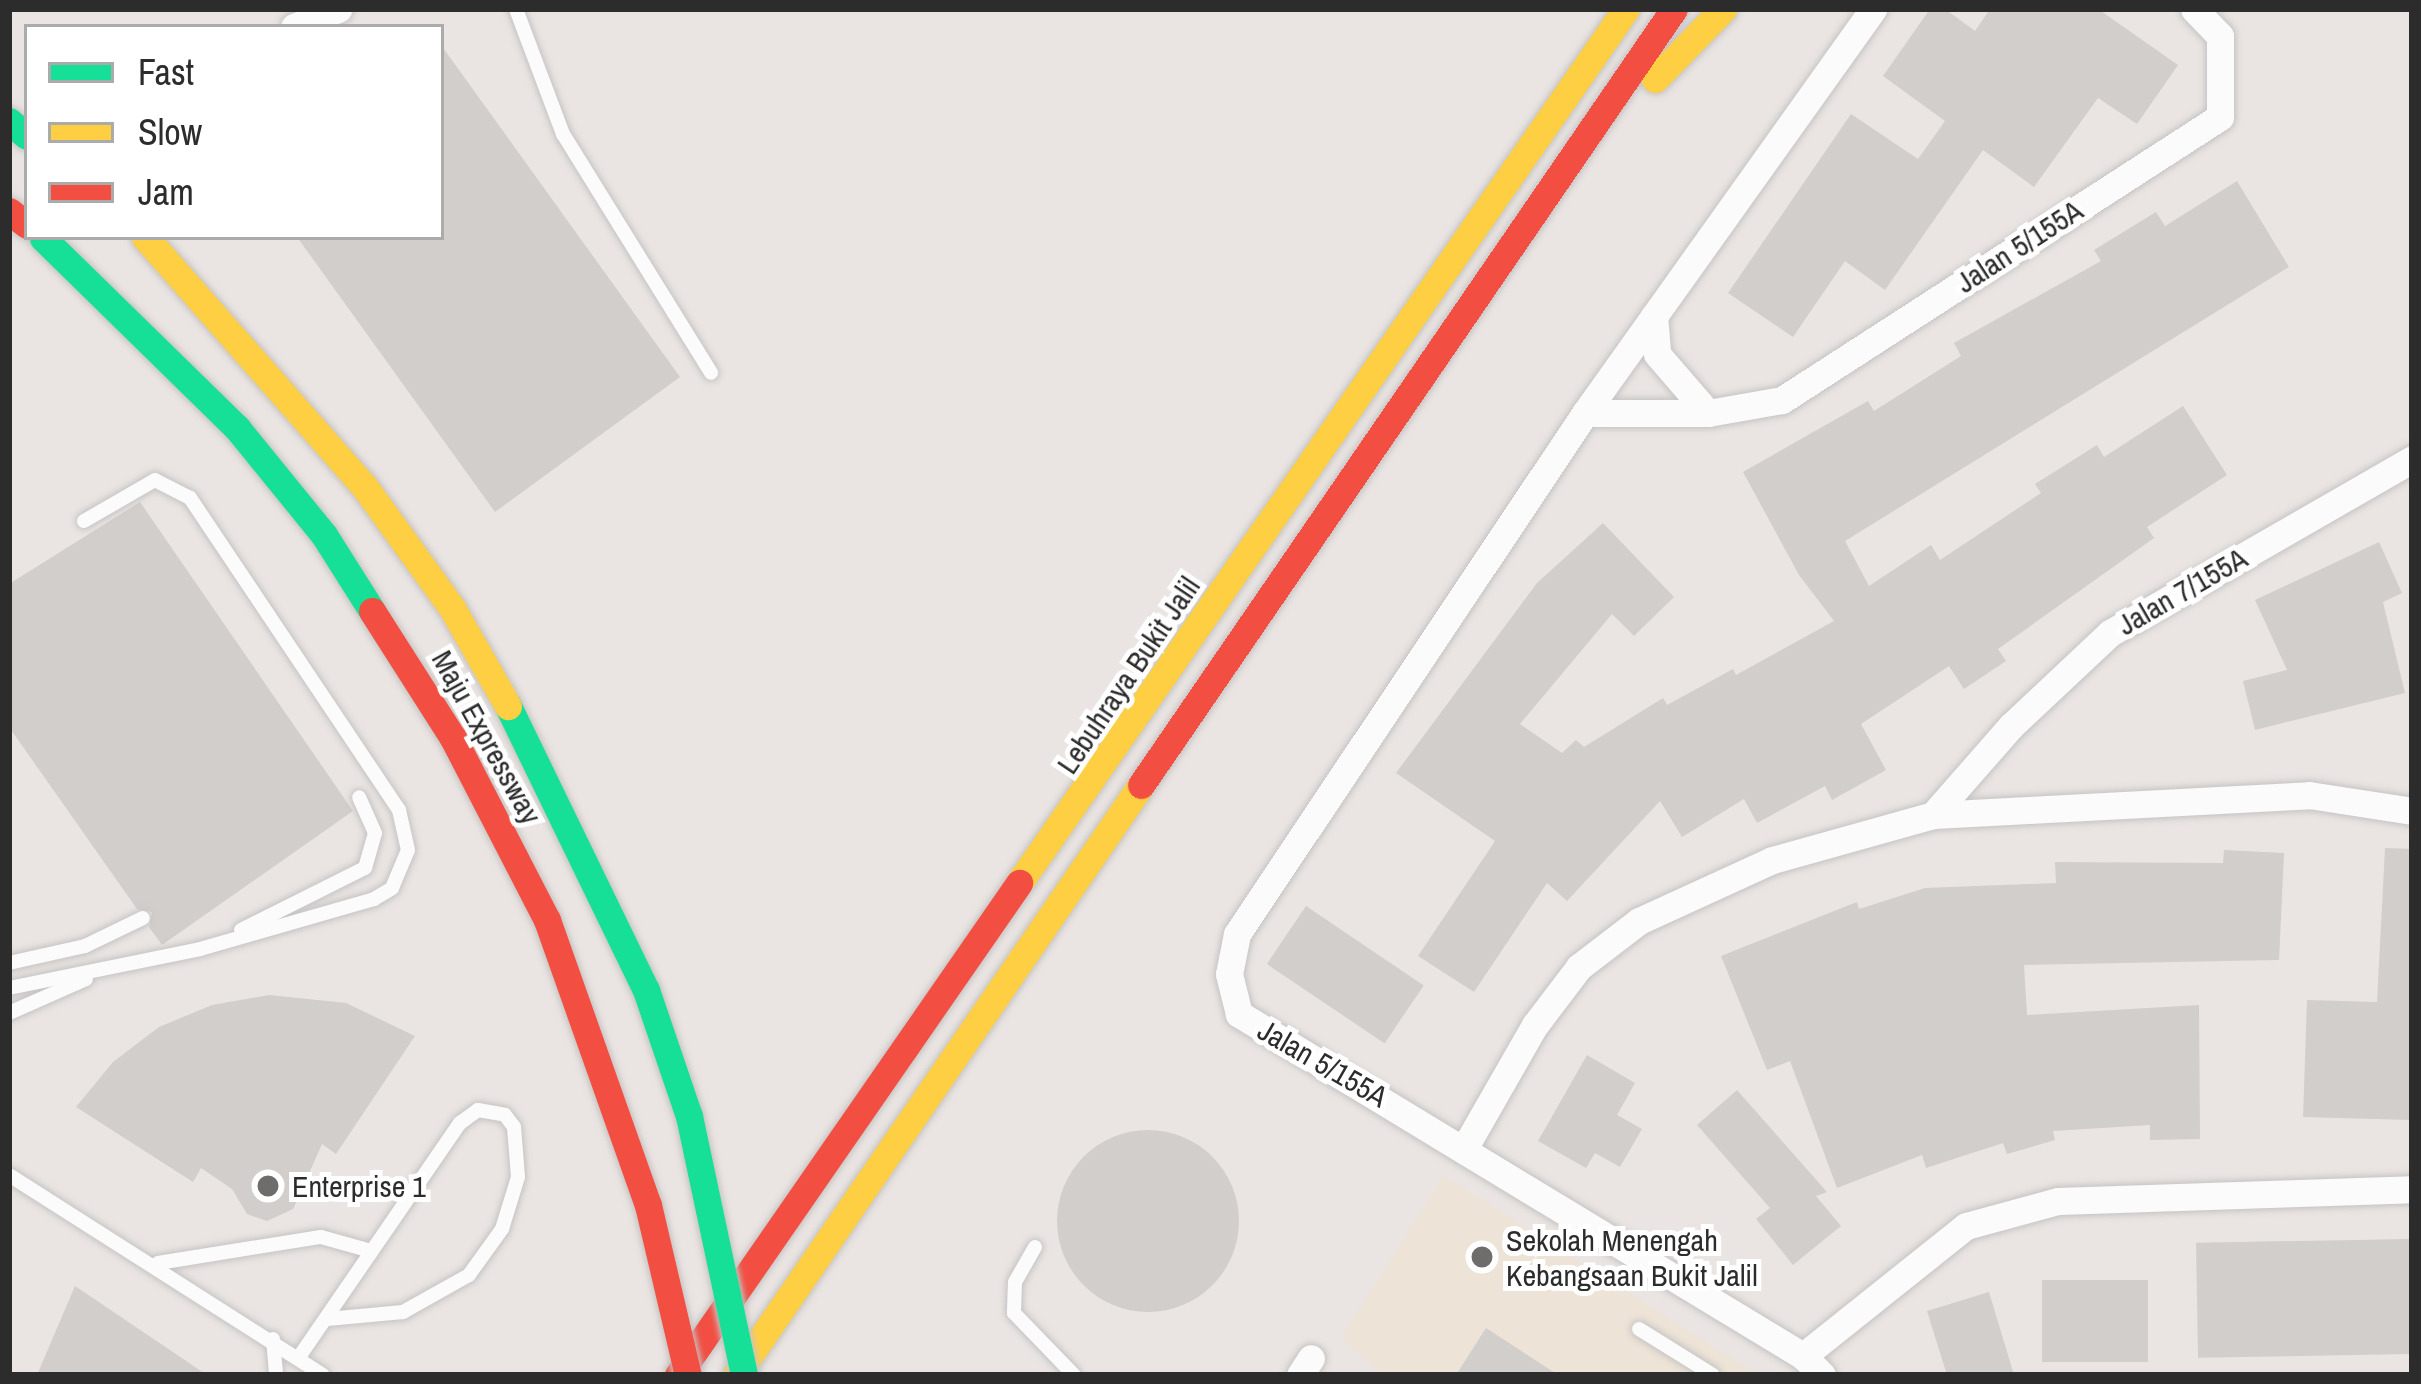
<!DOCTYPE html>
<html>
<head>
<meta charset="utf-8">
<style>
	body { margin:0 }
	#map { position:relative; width:2421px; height:1384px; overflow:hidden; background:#eae5e2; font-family:"Archivo Narrow",sans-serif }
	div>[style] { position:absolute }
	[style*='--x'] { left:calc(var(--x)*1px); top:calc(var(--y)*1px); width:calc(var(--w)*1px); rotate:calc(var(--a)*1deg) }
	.education>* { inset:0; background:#ede3d6 }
	.building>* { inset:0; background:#d1cecb; transform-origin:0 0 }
	.round { border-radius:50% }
	.roads { filter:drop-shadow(0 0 3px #c6c4c4) drop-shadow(0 0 3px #c6c4c4) }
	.lane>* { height:14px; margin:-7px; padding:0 7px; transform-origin:7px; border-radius:7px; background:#fcfbfb }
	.street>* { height:27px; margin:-13.5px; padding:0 13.5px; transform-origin:13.5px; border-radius:13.5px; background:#fcfbfb }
	.fast>* { height:27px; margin:-13.5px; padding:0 13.5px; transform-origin:13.5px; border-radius:13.5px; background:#16e098 }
	.slow>* { height:27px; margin:-13.5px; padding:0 13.5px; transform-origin:13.5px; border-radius:13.5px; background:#ffcf43 }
	.jam>* { height:27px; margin:-13.5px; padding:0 13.5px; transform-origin:13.5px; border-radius:13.5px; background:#f24e42 }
	.bridges { filter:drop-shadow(0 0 3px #c6c3c2) drop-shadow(0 0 3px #c6c3c2) }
	.fast-bridge>* { height:27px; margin:-13.5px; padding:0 13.5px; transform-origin:13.5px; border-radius:13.5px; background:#16e098 }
	.slow-bridge>* { height:27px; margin:-13.5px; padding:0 13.5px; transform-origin:13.5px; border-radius:13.5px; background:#ffcf43 }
	.jam-bridge>* { height:27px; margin:-13.5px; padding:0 13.5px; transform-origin:13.5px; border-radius:13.5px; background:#f24e42 }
	.dots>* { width:33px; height:33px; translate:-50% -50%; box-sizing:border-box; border:6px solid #fff; border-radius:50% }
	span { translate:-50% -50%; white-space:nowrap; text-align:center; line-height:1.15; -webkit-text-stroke:10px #fff; paint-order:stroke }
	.street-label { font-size:30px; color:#2c2c2c }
	.poi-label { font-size:30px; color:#2c2c2c }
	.left { translate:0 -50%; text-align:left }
	.frame { position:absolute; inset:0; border:12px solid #2c2c2c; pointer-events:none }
	.legend { position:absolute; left:24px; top:24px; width:420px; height:216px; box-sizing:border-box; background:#fff; border:3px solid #ababab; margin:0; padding:15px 21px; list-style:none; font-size:36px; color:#2c2c2c }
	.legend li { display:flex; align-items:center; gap:24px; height:60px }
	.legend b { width:60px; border:3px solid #ababab }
</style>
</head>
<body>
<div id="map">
	<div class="education">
		<i style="clip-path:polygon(1444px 1176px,1758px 1375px,1385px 1375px,1341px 1338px)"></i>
	</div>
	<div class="building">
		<i style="clip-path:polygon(1930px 9px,1945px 9px,1975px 31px,1990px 9px,2098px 9px,2178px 65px,2137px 124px,2098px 98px,2034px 187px,1983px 150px,1885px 290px,1845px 261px,1793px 337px,1728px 293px,1851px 114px,1918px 159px,1945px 121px,1883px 76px)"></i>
		<i style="clip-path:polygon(441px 45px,680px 377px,495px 512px,297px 237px,441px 237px)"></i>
		<i style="clip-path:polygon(2237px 181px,2289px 267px,1845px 541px,1869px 586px,1931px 545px,1940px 560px,2041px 493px,2035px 484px,2097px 445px,2104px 457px,2183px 406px,2227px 475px,2147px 527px,2154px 538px,1998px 649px,2006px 661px,1964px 689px,1949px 666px,1861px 724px,1886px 770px,1832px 800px,1825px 786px,1757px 823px,1744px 799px,1682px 837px,1660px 801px,1567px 901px,1547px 883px,1474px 992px,1418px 956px,1495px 841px,1396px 773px,1537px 583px,1603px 523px,1674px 597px,1634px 636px,1612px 614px,1520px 724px,1562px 753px,1576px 740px,1584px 747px,1663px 698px,1667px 705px,1733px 669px,1736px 675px,1834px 621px,1799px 575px,1743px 472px,1868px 401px,1874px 411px,1961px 356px,1954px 343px,2101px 261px,2094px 250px,2156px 212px,2165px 226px)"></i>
		<i style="clip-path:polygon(140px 502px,353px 811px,162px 945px,149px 927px,152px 912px,137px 909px,9px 727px,9px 584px)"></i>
		<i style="clip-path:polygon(2379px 542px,2402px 593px,2383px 602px,2405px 693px,2255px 730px,2243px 681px,2287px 670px,2255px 600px)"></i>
		<i style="clip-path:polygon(2385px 848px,2412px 849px,2412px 1120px,2303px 1117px,2307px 1000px,2377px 1002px)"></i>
		<i style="clip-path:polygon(2224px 850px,2284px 853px,2279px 960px,2024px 965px,2027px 1015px,2199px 1005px,2200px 1139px,2150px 1140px,2150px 1125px,2053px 1131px,2055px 1140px,2007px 1154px,2003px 1143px,1926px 1168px,1922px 1155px,1837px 1188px,1790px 1061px,1767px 1070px,1721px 956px,1857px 902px,1859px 909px,1925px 888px,2056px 883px,2055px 862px,2223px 863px)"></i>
		<i style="left:1306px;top:906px;width:142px;height:70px;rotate:34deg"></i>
		<i style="clip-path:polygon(269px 995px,346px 1003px,415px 1036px,336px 1154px,322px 1144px,293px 1209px,267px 1221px,247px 1214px,232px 1189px,201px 1168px,193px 1182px,76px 1107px,113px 1062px,159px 1027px,212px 1005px)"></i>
		<i style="clip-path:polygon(1587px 1055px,1635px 1083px,1617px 1115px,1642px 1129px,1620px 1167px,1595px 1153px,1586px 1168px,1538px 1141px)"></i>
		<i style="clip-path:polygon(1737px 1090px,1827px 1192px,1816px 1196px,1841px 1226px,1793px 1265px,1756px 1219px,1770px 1208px,1697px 1125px)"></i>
		<i class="round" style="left:1057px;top:1130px;width:182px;height:182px"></i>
		<i style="left:2409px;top:1239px;width:115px;height:213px;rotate:89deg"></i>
		<i style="left:2148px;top:1280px;width:82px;height:106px;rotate:90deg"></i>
		<i style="clip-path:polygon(75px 1286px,207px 1375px,37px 1375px)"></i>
		<i style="clip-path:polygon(1989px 1292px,2014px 1375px,1947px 1375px,1927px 1311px)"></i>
		<i style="clip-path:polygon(1486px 1328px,1558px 1375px,1456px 1375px)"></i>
	</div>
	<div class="roads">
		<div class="lane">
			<i style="--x:516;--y:9;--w:134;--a:69.4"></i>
			<i style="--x:563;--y:134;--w:281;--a:58.2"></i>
			<i style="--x:241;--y:930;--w:139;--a:-26.6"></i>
			<i style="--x:365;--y:868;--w:36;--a:-74"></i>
			<i style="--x:375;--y:833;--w:39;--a:-114"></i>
			<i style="--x:9;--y:963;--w:78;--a:-12.6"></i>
			<i style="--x:85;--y:946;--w:64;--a:-25.8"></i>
			<i style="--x:9;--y:988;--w:195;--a:-11.5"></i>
			<i style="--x:200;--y:949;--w:181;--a:-16"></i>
			<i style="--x:374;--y:899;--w:21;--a:-31"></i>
			<i style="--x:392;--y:888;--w:41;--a:-67.2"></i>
			<i style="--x:408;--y:850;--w:41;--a:-102.7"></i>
			<i style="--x:399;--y:810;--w:376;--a:-123.8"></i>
			<i style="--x:190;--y:498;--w:39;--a:-153"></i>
			<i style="--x:155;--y:480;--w:82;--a:150"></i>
			<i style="--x:9;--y:1013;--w:84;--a:-23.8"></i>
			<i style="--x:9;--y:1175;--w:372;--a:32.5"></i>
			<i style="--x:1035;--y:1247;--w:40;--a:119.7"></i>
			<i style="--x:1015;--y:1282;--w:31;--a:92"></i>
			<i style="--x:1014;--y:1313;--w:86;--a:45.9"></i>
			<i style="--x:158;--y:1263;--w:165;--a:-9.1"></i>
			<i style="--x:321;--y:1237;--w:52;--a:15.6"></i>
			<i style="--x:1639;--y:1329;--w:87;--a:31.9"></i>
			<i style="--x:273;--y:1339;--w:36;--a:85"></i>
			<i style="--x:299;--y:1357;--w:284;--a:-55.5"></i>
			<i style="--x:460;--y:1123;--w:22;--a:-36"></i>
			<i style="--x:478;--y:1110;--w:27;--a:10"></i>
			<i style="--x:505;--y:1115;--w:15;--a:53"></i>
			<i style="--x:514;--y:1127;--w:50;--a:85.4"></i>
			<i style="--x:518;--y:1177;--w:54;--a:107.1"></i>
			<i style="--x:502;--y:1229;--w:57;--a:125.7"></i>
			<i style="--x:469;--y:1275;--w:76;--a:150.7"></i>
			<i style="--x:403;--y:1312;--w:76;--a:174.7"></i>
		</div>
		<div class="street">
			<i style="--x:294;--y:27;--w:48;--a:-22.2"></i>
			<i style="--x:1654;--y:316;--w:38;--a:85"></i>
			<i style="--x:1657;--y:354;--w:78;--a:49.2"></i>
			<i style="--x:1585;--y:413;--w:123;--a:0"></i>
			<i style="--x:1708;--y:413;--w:75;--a:-10"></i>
			<i style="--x:1782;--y:400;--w:521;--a:-32.87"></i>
			<i style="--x:2220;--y:117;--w:81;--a:-90"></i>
			<i style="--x:2220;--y:36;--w:37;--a:-134"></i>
			<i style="--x:1933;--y:815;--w:118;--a:-48.8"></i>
			<i style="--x:2011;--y:726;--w:136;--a:-43.2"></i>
			<i style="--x:2110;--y:633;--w:349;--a:-29.9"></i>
			<i style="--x:1465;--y:1147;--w:141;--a:-60.2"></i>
			<i style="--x:1535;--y:1025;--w:73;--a:-52.8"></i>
			<i style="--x:1579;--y:967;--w:76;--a:-37.5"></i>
			<i style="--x:1639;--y:921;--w:146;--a:-24.6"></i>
			<i style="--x:1772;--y:860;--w:167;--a:-15.6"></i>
			<i style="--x:1933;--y:815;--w:377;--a:-3"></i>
			<i style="--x:2309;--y:795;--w:104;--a:8.8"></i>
			<i style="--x:1803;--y:1356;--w:208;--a:-38.6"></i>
			<i style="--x:1966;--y:1226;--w:95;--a:-15.2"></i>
			<i style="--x:2058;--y:1201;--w:354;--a:-1.9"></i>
			<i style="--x:1300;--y:1375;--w:20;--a:-57"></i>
			<i style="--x:1822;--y:1375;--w:27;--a:-135"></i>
			<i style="--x:1803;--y:1356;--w:660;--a:-148.77"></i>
			<i style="--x:1239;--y:1014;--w:41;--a:-104"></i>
			<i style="--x:1229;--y:974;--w:41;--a:-78.7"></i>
			<i style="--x:1237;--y:934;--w:627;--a:-56.26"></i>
			<i style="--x:1585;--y:413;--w:496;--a:-54.5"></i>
		</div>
		<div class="fast">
			<i style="--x:9;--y:121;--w:23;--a:40"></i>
		</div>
		<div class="slow">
			<i style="--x:1655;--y:79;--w:98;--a:-45.8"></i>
			<i style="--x:1019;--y:883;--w:1064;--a:-55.22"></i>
			<i style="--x:736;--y:1375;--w:716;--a:-55.53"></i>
		</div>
		<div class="jam">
			<i style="--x:9;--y:211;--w:23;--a:38"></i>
			<i style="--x:1141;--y:785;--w:941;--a:-55.52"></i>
			<i style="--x:678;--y:1375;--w:599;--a:-55.27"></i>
		</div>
	</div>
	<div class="bridges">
		<div class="fast-bridge">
			<i style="--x:43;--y:238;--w:272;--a:44.4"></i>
			<i style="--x:237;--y:428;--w:138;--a:50.9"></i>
			<i style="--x:324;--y:535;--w:90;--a:57.7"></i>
			<i style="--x:508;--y:706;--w:316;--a:64.1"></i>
			<i style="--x:646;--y:990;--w:133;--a:71.2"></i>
			<i style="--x:689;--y:1116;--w:265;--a:78"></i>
		</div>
		<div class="slow-bridge">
			<i style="--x:145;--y:237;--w:332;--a:48.7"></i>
			<i style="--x:364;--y:486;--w:150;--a:54.2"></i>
			<i style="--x:452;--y:608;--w:113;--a:60.3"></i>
		</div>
		<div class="jam-bridge">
			<i style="--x:372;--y:611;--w:151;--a:57.5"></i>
			<i style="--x:453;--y:738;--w:205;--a:62.7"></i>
			<i style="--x:547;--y:920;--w:302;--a:70.5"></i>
			<i style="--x:648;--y:1205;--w:175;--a:76.8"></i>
		</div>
	</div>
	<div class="dots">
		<i style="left:268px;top:1186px;background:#6e6d6c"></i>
		<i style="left:1482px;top:1257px;background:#6e6d6c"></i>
	</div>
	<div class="street-label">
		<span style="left:2019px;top:246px;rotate:-33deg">Jalan 5/155A</span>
		<span style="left:2182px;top:591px;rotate:-30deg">Jalan 7/155A</span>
		<span style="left:1128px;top:675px;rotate:-56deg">Lebuhraya Bukit Jalil</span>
		<span style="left:487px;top:737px;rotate:61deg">Maju Expressway</span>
		<span style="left:1323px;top:1063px;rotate:30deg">Jalan 5/155A</span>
	</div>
	<div class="poi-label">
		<span class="left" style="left:292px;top:1186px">Enterprise 1</span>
		<span class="left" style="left:1506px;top:1257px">Sekolah Menengah<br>Kebangsaan Bukit Jalil</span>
	</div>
	<div class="frame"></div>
	<ul class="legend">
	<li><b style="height:15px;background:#16e098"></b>Fast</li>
	<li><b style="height:15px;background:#ffcf43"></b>Slow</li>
	<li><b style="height:15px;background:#f24e42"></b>Jam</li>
	</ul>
</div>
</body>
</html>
